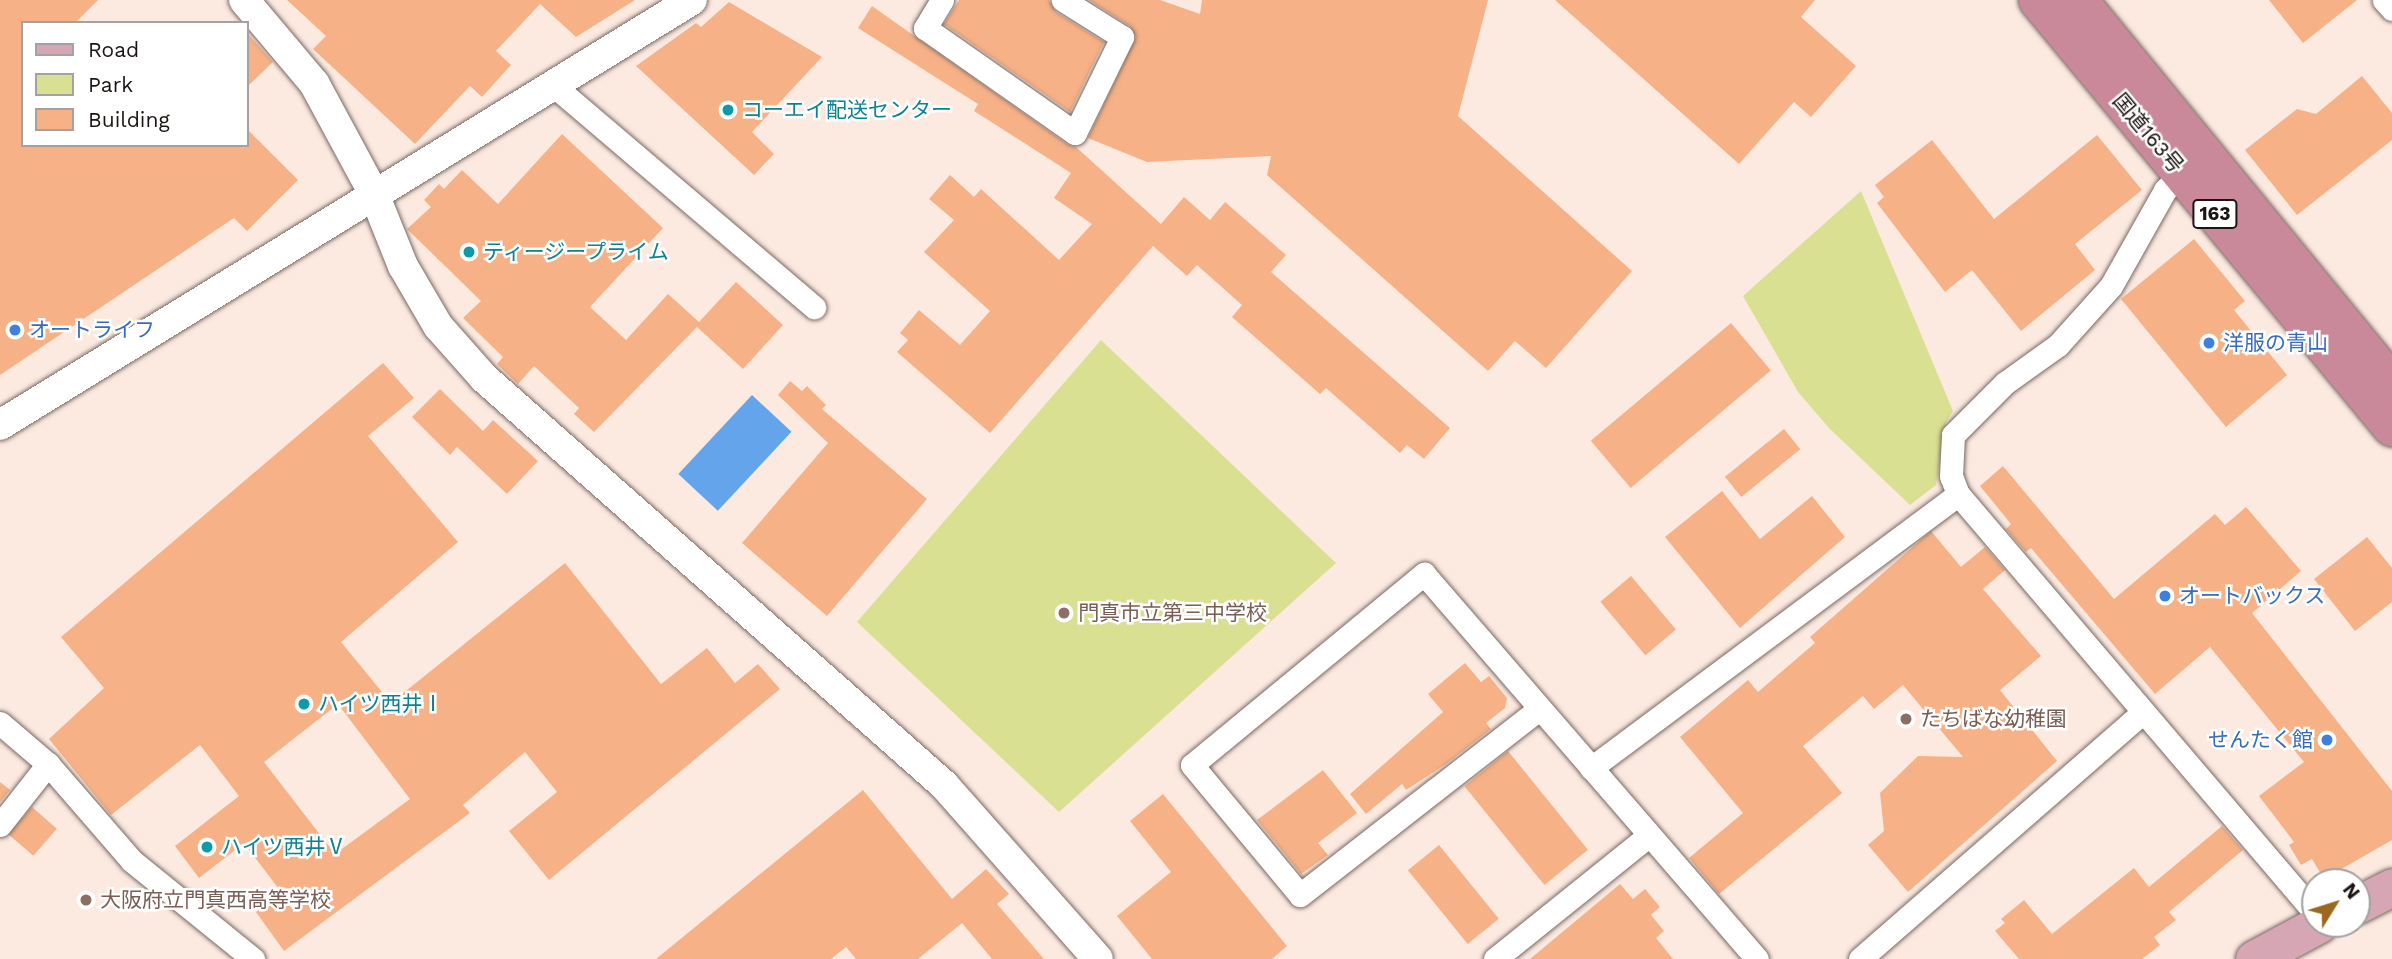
<!DOCTYPE html>
<html>
<head>
<meta charset="utf-8">
<style>
	body { margin:0 }
	#map { position:relative; width:2392px; height:959px; overflow:hidden; background:#fceae1; font-family:"Work Sans","Noto Sans JP",sans-serif }
	div>[style] { position:absolute }
	[style*='--x'] { left:calc(var(--x)*1px); top:calc(var(--y)*1px); width:calc(var(--w)*1px); rotate:calc(var(--a)*1deg) }
	.green>* { inset:0; background:#d9e092 }
	.water>* { inset:0; background:#64a4eb; transform-origin:0 0 }
	.building>* { inset:0; background:#f7b186; transform-origin:0 0 }
	.roads { filter:drop-shadow(0 0 2px #796962) drop-shadow(0 0 2px #796962) }
	.minor>* { height:23px; margin:-11.5px; padding:0 11.5px; transform-origin:11.5px; border-radius:11.5px; background:#fff }
	.tertiary>* { height:30px; margin:-15px; padding:0 15px; transform-origin:15px; border-radius:15px; background:#fff }
	.primary>* { height:37px; margin:-18.5px; padding:0 18.5px; transform-origin:18.5px; border-radius:18.5px; background:#d7a6b4 }
	.trunk>* { height:38px; margin:-19px; padding:0 19px; transform-origin:19px; border-radius:19px; background:#ca889b }
	.dots>* { width:19px; height:19px; translate:-50% -50%; box-sizing:border-box; border:4px solid #fff; border-radius:50% }
	span { translate:-50% -50%; white-space:nowrap; text-align:center; line-height:1.15; -webkit-text-stroke:5px #fff; paint-order:stroke }
	.shield-label span { padding:2px 5px; background:#fff; border:2px solid; border-radius:5px; -webkit-text-stroke-width:0 }
	.shield-label { font-size:19px; color:#1b1412; font-weight:700 }
	.culture-label { font-size:21px; color:#0d838f }
	.left { translate:0 -50%; text-align:left }
	.street-label { font-size:21px; color:#1b1412 }
	.shop-label { font-size:21px; color:#366cbe }
	.right { translate:-100% -50%; text-align:right }
	.education-label { font-size:21px; color:#785e54 }
	.legend { position:absolute; left:21px; top:21px; width:228px; height:126px; box-sizing:border-box; background:#fff; border:2px solid #a4a1a0; margin:0; padding:9px 12px; list-style:none; font-size:21px; color:#1b1412 }
	.legend li { display:flex; align-items:center; gap:14px; height:35px }
	.legend b { width:35px; border:2px solid #a4a1a0 }
	.north { position:absolute; left:2301px; top:868px; width:70px; height:70px; box-sizing:border-box; background:#fff; border:2px solid #a4a1a0; border-radius:50%; rotate:52deg; font-size:19px; font-weight:700; line-height:28px; text-align:center; color:#1b1412 }
	.north::after { content:''; display:block; margin:auto; width:24px; height:32px; background:#9b681d; clip-path:polygon(50% 0,100% 100%,50% 72%,0 100%) }
</style>
</head>
<body>
<div id="map">
	<div class="green">
		<i style="clip-path:polygon(1861px 191px,1953px 411px,1946px 422px,1936px 485px,1910px 505px,1829px 428px,1798px 392px,1743px 296px)"></i>
		<i style="clip-path:polygon(1101px 340px,1336px 563px,1059px 812px,857px 622px)"></i>
	</div>
	<div class="water">
		<i style="left:752px;top:395px;width:54px;height:108px;rotate:43deg"></i>
	</div>
	<div class="building">
		<i style="clip-path:polygon(0 0,98px 0,75px 23px,23px 23px,23px 145px,247px 145px,247px 129px,298px 180px,247px 231px,234px 218px,0 375px)"></i>
		<i style="clip-path:polygon(287px 0,635px 0,576px 37px,540px 4px,496px 51px,511px 65px,482px 97px,470px 86px,415px 144px,313px 49px,326px 36px)"></i>
		<i style="clip-path:polygon(959px 0,1049px 0,1056px 12px,1104px 42px,1070px 112px,944px 24px)"></i>
		<i style="clip-path:polygon(1089px 0,1160px 0,1200px 14px,1202px 0,1488px 0,1458px 116px,1632px 271px,1546px 368px,1515px 341px,1488px 371px,1267px 175px,1271px 156px,1147px 162px,1088px 138px,1136px 37px,1130px 26px)"></i>
		<i style="clip-path:polygon(1555px 0,1815px 0,1801px 17px,1856px 66px,1811px 117px,1794px 102px,1739px 164px)"></i>
		<i style="clip-path:polygon(2269px 0,2357px 0,2303px 43px)"></i>
		<i style="clip-path:polygon(729px 2px,822px 57px,752px 132px,774px 154px,754px 175px,636px 66px,696px 23px,701px 27px)"></i>
		<i style="clip-path:polygon(872px 6px,1067px 144px,1076px 147px,1161px 224px,1184px 197px,1210px 220px,1225px 202px,1286px 255px,1271px 272px,1450px 428px,1424px 459px,1407px 445px,1400px 453px,1326px 388px,1320px 394px,1232px 317px,1242px 305px,1197px 265px,1187px 276px,1153px 246px,990px 433px,897px 352px,908px 340px,900px 333px,919px 310px,960px 345px,990px 311px,924px 252px,954px 220px,929px 199px,950px 175px,974px 197px,981px 189px,1059px 260px,1092px 224px,1054px 198px,1071px 173px,974px 111px,978px 104px,858px 28px)"></i>
		<i style="clip-path:polygon(247px 33px,273px 62px,247px 87px)"></i>
		<i style="clip-path:polygon(2362px 76px,2392px 113px,2392px 140px,2297px 215px,2245px 150px,2297px 109px,2316px 114px)"></i>
		<i style="clip-path:polygon(562px 134px,663px 228px,590px 307px,626px 340px,668px 294px,699px 322px,736px 282px,783px 325px,743px 369px,697px 327px,594px 432px,574px 414px,579px 408px,534px 366px,518px 384px,497px 364px,503px 357px,463px 318px,481px 301px,407px 229px,431px 207px,424px 200px,439px 184px,444px 189px,462px 170px,498px 204px)"></i>
		<i style="clip-path:polygon(2097px 135px,2142px 190px,2075px 244px,2095px 270px,2021px 331px,1972px 270px,1945px 292px,1877px 203px,1884px 197px,1875px 185px,1932px 140px,1994px 219px)"></i>
		<i style="clip-path:polygon(2194px 239px,2245px 301px,2234px 310px,2287px 375px,2226px 427px,2121px 299px)"></i>
		<i style="left:1731px;top:323px;width:62px;height:183px;rotate:50deg"></i>
		<i style="clip-path:polygon(evenodd,383px 363px,414px 398px,368px 436px,458px 542px,341px 642px,391px 703px,565px 563px,661px 684px,707px 648px,735px 683px,758px 664px,780px 689px,549px 880px,509px 831px,557px 792px,525px 752px,463px 805px,470px 813px,284px 951px,256px 912px,282px 893px,244px 843px,199px 878px,175px 846px,239px 796px,200px 745px,111px 815px,49px 739px,104px 688px,61px 637px,383px 363px,338px 704px,410px 799px,335px 854px,264px 762px,338px 704px)"></i>
		<i style="clip-path:polygon(790px 381px,802px 391px,807px 386px,826px 405px,822px 409px,927px 499px,827px 616px,742px 543px,828px 443px,778px 395px)"></i>
		<i style="clip-path:polygon(440px 389px,483px 431px,493px 420px,538px 461px,507px 494px,457px 447px,450px 455px,412px 417px)"></i>
		<i style="left:1784px;top:429px;width:26px;height:76px;rotate:51deg"></i>
		<i style="clip-path:polygon(2003px 466px,2114px 599px,2215px 514px,2225px 525px,2246px 507px,2301px 571px,2252px 613px,2392px 791px,2392px 840px,2324px 879px,2312px 859px,2301px 865px,2289px 845px,2294px 842px,2259px 796px,2304px 762px,2210px 647px,2155px 694px,2031px 548px,2026px 552px,2006px 529px,2011px 524px,1980px 486px)"></i>
		<i style="clip-path:polygon(1722px 491px,1760px 539px,1812px 496px,1845px 537px,1740px 628px,1665px 537px)"></i>
		<i style="clip-path:polygon(1931px 531px,1961px 567px,1985px 547px,2005px 570px,1983px 589px,2041px 656px,2000px 690px,2057px 761px,1908px 892px,1868px 845px,1884px 831px,1880px 793px,1918px 756px,1963px 757px,1903px 685px,1874px 709px,1863px 696px,1803px 746px,1842px 793px,1719px 894px,1689px 858px,1743px 813px,1680px 737px,1748px 680px,1758px 692px,1815px 643px,1810px 637px)"></i>
		<i style="clip-path:polygon(2367px 537px,2392px 568px,2392px 602px,2355px 631px,2314px 579px)"></i>
		<i style="left:1631px;top:576px;width:70px;height:40px;rotate:50deg"></i>
		<i style="clip-path:polygon(1465px 663px,1481px 682px,1489px 676px,1507px 698px,1505px 708px,1486px 723px,1491px 729px,1446px 764px,1406px 790px,1402px 784px,1366px 814px,1350px 794px,1443px 712px,1428px 694px)"></i>
		<i style="left:1508px;top:751px;width:127px;height:56px;rotate:51deg"></i>
		<i style="clip-path:polygon(1323px 770px,1357px 813px,1318px 843px,1328px 855px,1301px 874px,1257px 820px)"></i>
		<i style="clip-path:polygon(0 782px,10px 790px,0 802px)"></i>
		<i style="clip-path:polygon(863px 790px,952px 899px,986px 869px,1009px 894px,997px 904px,1044px 959px,992px 959px,962px 923px,918px 959px,856px 959px,846px 947px,831px 959px,656px 959px)"></i>
		<i style="clip-path:polygon(1163px 794px,1287px 946px,1272px 959px,1152px 959px,1117px 916px,1171px 872px,1130px 821px)"></i>
		<i style="left:32px;top:807px;width:33px;height:36px;rotate:41deg"></i>
		<i style="clip-path:polygon(2222px 826px,2243px 850px,2169px 912px,2176px 920px,2154px 937px,2160px 945px,2142px 959px,2019px 959px,1995px 931px,2005px 923px,2001px 919px,2024px 900px,2052px 934px,2134px 868px,2149px 887px)"></i>
		<i style="left:1439px;top:845px;width:95px;height:40px;rotate:51deg"></i>
		<i style="clip-path:polygon(1620px 884px,1633px 899px,1645px 889px,1660px 907px,1651px 915px,1664px 931px,1656px 938px,1673px 959px,1530px 959px)"></i>
	</div>
	<div class="roads">
		<div class="minor">
			<i style="--x:942;--y:0;--w:33;--a:121"></i>
			<i style="--x:925;--y:28;--w:183;--a:35"></i>
			<i style="--x:1075;--y:133;--w:107;--a:-63.9"></i>
			<i style="--x:1122;--y:37;--w:70;--a:-147.9"></i>
			<i style="--x:2384;--y:0;--w:12;--a:48"></i>
			<i style="--x:553;--y:85;--w:343;--a:40.4"></i>
			<i style="--x:1958;--y:494;--w:19;--a:-111"></i>
			<i style="--x:1951;--y:476;--w:41;--a:-87.2"></i>
			<i style="--x:1953;--y:435;--w:74;--a:-45"></i>
			<i style="--x:2005;--y:383;--w:65;--a:-35.6"></i>
			<i style="--x:2058;--y:345;--w:79;--a:-48.1"></i>
			<i style="--x:2111;--y:286;--w:110;--a:-60.6"></i>
			<i style="--x:2165;--y:190;--w:23;--a:-45"></i>
			<i style="--x:1539;--y:709;--w:303;--a:142.1"></i>
			<i style="--x:1300;--y:895;--w:169;--a:-129.7"></i>
			<i style="--x:1192;--y:765;--w:301;--a:-39.5"></i>
			<i style="--x:1424;--y:574;--w:509;--a:49.14"></i>
			<i style="--x:0;--y:723;--w:63;--a:40.5"></i>
			<i style="--x:48;--y:764;--w:128;--a:49.1"></i>
			<i style="--x:132;--y:861;--w:156;--a:39"></i>
			<i style="--x:1591;--y:768;--w:458;--a:-36.7"></i>
			<i style="--x:1958;--y:494;--w:550;--a:49.57"></i>
			<i style="--x:0;--y:825;--w:78;--a:-51.8"></i>
			<i style="--x:1495;--y:959;--w:198;--a:-38.8"></i>
			<i style="--x:1860;--y:959;--w:374;--a:-41.1"></i>
		</div>
		<div class="tertiary">
			<i style="--x:244;--y:0;--w:109;--a:49.9"></i>
			<i style="--x:314;--y:83;--w:126;--a:61.6"></i>
			<i style="--x:374;--y:194;--w:78;--a:68.1"></i>
			<i style="--x:403;--y:266;--w:69;--a:59.7"></i>
			<i style="--x:438;--y:326;--w:69;--a:48.5"></i>
			<i style="--x:484;--y:378;--w:614;--a:41.5"></i>
			<i style="--x:944;--y:785;--w:232;--a:48.5"></i>
			<i style="--x:0;--y:425;--w:812;--a:-31.56"></i>
		</div>
		<div class="primary">
			<i style="--x:2357;--y:905;--w:39;--a:-27"></i>
			<i style="--x:2254;--y:959;--w:74;--a:-28.3"></i>
		</div>
		<div class="trunk">
			<i style="--x:2038;--y:0;--w:555;--a:50.34"></i>
			<i style="--x:2078;--y:0;--w:496;--a:50.7"></i>
		</div>
	</div>
	<div class="dots">
		<i style="left:728px;top:110px;background:#0f9aa8"></i>
		<i style="left:469px;top:252px;background:#0f9aa8"></i>
		<i style="left:15px;top:330px;background:#3f7fe0"></i>
		<i style="left:2209px;top:343px;background:#3f7fe0"></i>
		<i style="left:2165px;top:596px;background:#3f7fe0"></i>
		<i style="left:1064px;top:613px;background:#8d6e63"></i>
		<i style="left:304px;top:704px;background:#0f9aa8"></i>
		<i style="left:1906px;top:719px;background:#8d6e63"></i>
		<i style="left:2327px;top:740px;background:#3f7fe0"></i>
		<i style="left:207px;top:847px;background:#0f9aa8"></i>
		<i style="left:86px;top:900px;background:#8d6e63"></i>
	</div>
	<div class="shield-label">
		<span style="left:2215px;top:214px">163</span>
	</div>
	<div class="culture-label">
		<span class="left" style="left:742px;top:110px">コーエイ配送センター</span>
		<span class="left" style="left:483px;top:252px">ティージープライム</span>
		<span class="left" style="left:318px;top:704px">ハイツ西井Ⅰ</span>
		<span class="left" style="left:221px;top:847px">ハイツ西井Ⅴ</span>
	</div>
	<div class="street-label">
		<span style="left:2148px;top:133px;rotate:50deg">国道163号</span>
	</div>
	<div class="shop-label">
		<span class="left" style="left:29px;top:330px">オートライフ</span>
		<span class="left" style="left:2223px;top:343px">洋服の青山</span>
		<span class="left" style="left:2179px;top:596px">オートバックス</span>
		<span class="right" style="left:2313px;top:740px">せんたく館</span>
	</div>
	<div class="education-label">
		<span class="left" style="left:1078px;top:613px">門真市立第三中学校</span>
		<span class="left" style="left:1920px;top:719px">たちばな幼稚園</span>
		<span class="left" style="left:100px;top:900px">大阪府立門真西高等学校</span>
	</div>
	<ul class="legend">
	<li><b style="height:9px;background:#d7a6b4"></b>Road</li>
	<li><b style="height:19px;background:#d9e092"></b>Park</li>
	<li><b style="height:19px;background:#f7b186"></b>Building</li>
	</ul>
	<div class="north">N</div>
</div>
</body>
</html>
